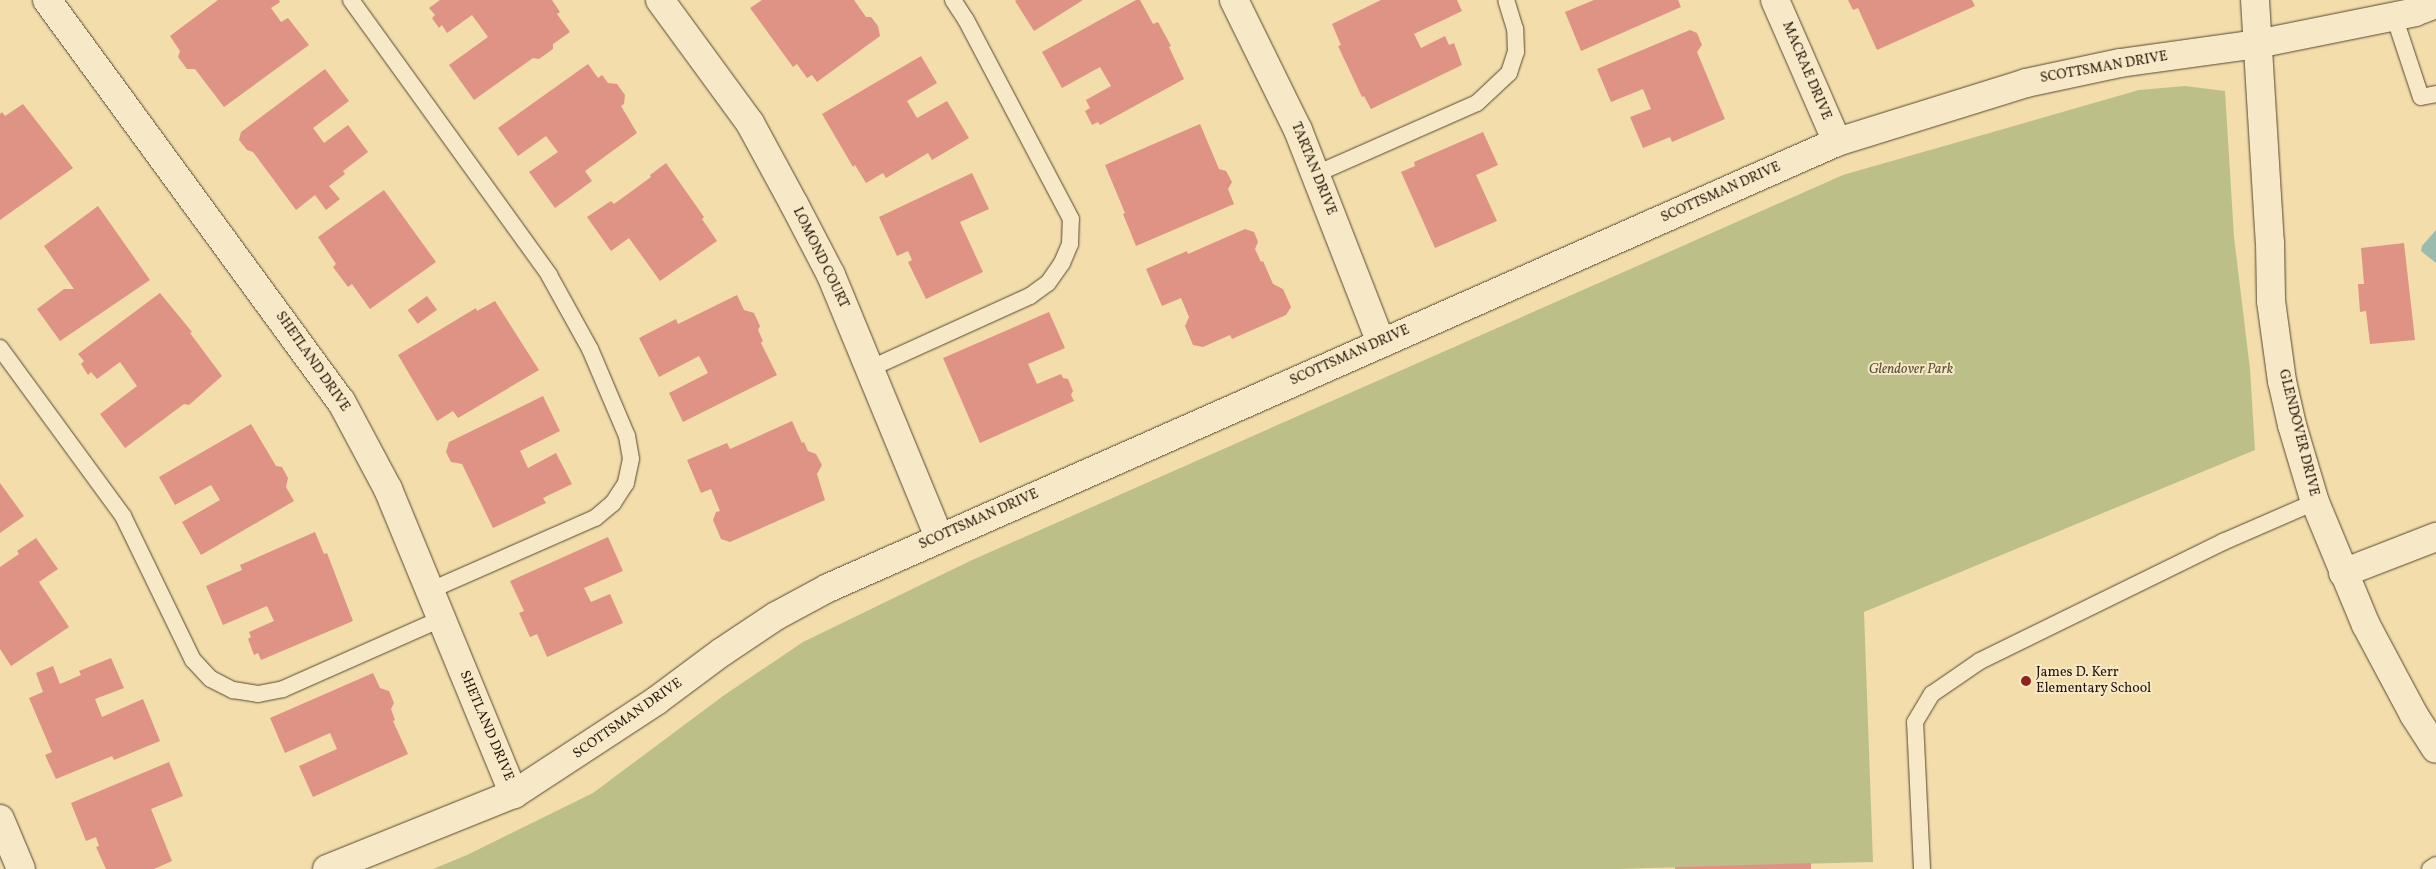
<!DOCTYPE html>
<html>
<head>
<meta charset="utf-8">
<style>
	body { margin:0 }
	#map { position:relative; width:2436px; height:869px; overflow:hidden; background:#f2ddab; font-family:Vollkorn,serif }
	div>[style] { position:absolute }
	[style*='--x'] { left:calc(var(--x)*1px); top:calc(var(--y)*1px); width:calc(var(--w)*1px); rotate:calc(var(--a)*1deg) }
	.green>* { inset:0; background:#bcc088 }
	.water>* { inset:0; background:#9cbbaf }
	.building>* { inset:0; background:#df9384; transform-origin:0 0 }
	.roads { filter:drop-shadow(0 0 1px #584730) drop-shadow(0 0 1px #584730) }
	.service>* { height:16px; margin:-8px; padding:0 8px; transform-origin:8px; border-radius:8px; background:#f7e9c8 }
	.minor>* { height:28px; margin:-14px; padding:0 14px; transform-origin:14px; border-radius:14px; background:#f7e9c8 }
	.dots>* { width:14px; height:14px; translate:-50% -50%; box-sizing:border-box; border:2px solid #f7e9c8; border-radius:50% }
	span { translate:-50% -50%; white-space:nowrap; text-align:center; line-height:1.15; -webkit-text-stroke:4px #f7e9c8; paint-order:stroke }
	.street-label { font-size:14px; color:#251507 }
	.park-label { font-size:14px; color:#5a5134; font-style:italic }
	.poi-label { font-size:14px; color:#251507 }
	.left { translate:0 -50%; text-align:left }
</style>
</head>
<body>
<div id="map">
	<div class="green">
		<i style="clip-path:polygon(2185px 86px,2225px 91px,2234px 237px,2250px 369px,2255px 450px,1864px 612px,1873px 862px,1618px 869px,433px 869px,467px 855px,593px 793px,723px 696px,803px 642px,970px 561px,1843px 175px,2139px 90px)"></i>
	</div>
	<div class="water">
		<i style="clip-path:polygon(2436px 230px,2436px 263px,2421px 251px,2422px 246px)"></i>
	</div>
	<div class="building">
		<i style="clip-path:polygon(218px 0,279px 0,280px 2px,271px 8px,281px 22px,288px 18px,309px 45px,224px 107px,195px 69px,187px 69px,178px 57px,180px 51px,170px 36px)"></i>
		<i style="clip-path:polygon(440px 0,552px 0,560px 12px,557px 14px,570px 32px,553px 44px,553px 49px,539px 59px,533px 58px,474px 100px,449px 65px,488px 37px,472px 15px,447px 33px,442px 25px,439px 28px,432px 18px,435px 15px,429px 8px)"></i>
		<i style="clip-path:polygon(762px 0,854px 0,866px 17px,871px 17px,878px 26px,880px 36px,817px 82px,812px 75px,807px 78px,797px 64px,793px 67px,750px 8px)"></i>
		<i style="clip-path:polygon(1017px 0,1083px 0,1034px 31px,1015px 1px)"></i>
		<i style="clip-path:polygon(1136px 0,1140px 0,1153px 24px,1158px 22px,1171px 46px,1169px 47px,1184px 79px,1100px 125px,1098px 122px,1092px 125px,1085px 111px,1090px 108px,1086px 100px,1111px 86px,1100px 67px,1062px 88px,1042px 52px)"></i>
		<i style="clip-path:polygon(1381px 0,1457px 0,1462px 11px,1414px 34px,1421px 48px,1445px 36px,1449px 45px,1454px 43px,1462px 65px,1371px 109px,1364px 96px,1362px 97px,1338px 46px,1341px 45px,1332px 24px)"></i>
		<i style="clip-path:polygon(1594px 0,1678px 0,1681px 7px,1581px 51px,1565px 12px)"></i>
		<i style="clip-path:polygon(1848px 0,1972px 0,1975px 6px,1877px 50px,1858px 8px,1853px 10px)"></i>
		<i style="clip-path:polygon(1690px 30px,1697px 33px,1702px 45px,1697px 52px,1725px 119px,1672px 142px,1670px 137px,1643px 148px,1630px 117px,1651px 109px,1643px 89px,1611px 102px,1597px 69px)"></i>
		<i style="clip-path:polygon(921px 56px,937px 83px,907px 101px,917px 118px,947px 101px,969px 138px,932px 160px,928px 153px,886px 178px,883px 173px,866px 183px,855px 165px,853px 167px,822px 114px)"></i>
		<i style="clip-path:polygon(588px 64px,598px 78px,602px 75px,608px 83px,617px 84px,625px 95px,624px 104px,621px 106px,637px 133px,585px 171px,592px 181px,555px 208px,529px 172px,558px 152px,546px 136px,518px 156px,498px 128px)"></i>
		<i style="clip-path:polygon(325px 69px,349px 101px,313px 128px,324px 143px,348px 125px,368px 152px,343px 171px,345px 174px,329px 186px,340px 199px,326px 210px,315px 195px,296px 210px,253px 152px,247px 150px,239px 140px,241px 132px)"></i>
		<i style="clip-path:polygon(23px 104px,73px 168px,0 220px,0 114px,2px 112px,5px 116px)"></i>
		<i style="clip-path:polygon(1200px 124px,1219px 169px,1226px 171px,1232px 182px,1228px 189px,1234px 204px,1136px 246px,1123px 214px,1125px 213px,1105px 165px)"></i>
		<i style="clip-path:polygon(1483px 132px,1498px 165px,1476px 175px,1497px 221px,1435px 248px,1401px 172px,1415px 166px,1414px 162px)"></i>
		<i style="clip-path:polygon(666px 163px,704px 217px,702px 219px,717px 241px,660px 281px,629px 238px,611px 251px,587px 217px,611px 201px,614px 204px,651px 177px,650px 175px)"></i>
		<i style="clip-path:polygon(972px 173px,989px 209px,960px 222px,983px 272px,926px 299px,908px 262px,912px 260px,908px 251px,897px 256px,879px 217px)"></i>
		<i style="clip-path:polygon(384px 190px,436px 262px,370px 309px,352px 284px,348px 287px,333px 267px,336px 264px,318px 237px)"></i>
		<i style="clip-path:polygon(98px 206px,150px 280px,60px 341px,37px 309px,64px 289px,74px 289px,44px 246px)"></i>
		<i style="clip-path:polygon(1245px 229px,1254px 232px,1258px 242px,1255px 249px,1261px 262px,1263px 261px,1273px 284px,1283px 289px,1291px 307px,1286px 315px,1232px 339px,1230px 335px,1203px 347px,1193px 345px,1185px 326px,1189px 317px,1181px 298px,1162px 306px,1146px 269px,1187px 251px,1188px 254px)"></i>
		<i style="clip-path:polygon(2404px 243px,2415px 340px,2370px 344px,2366px 311px,2360px 312px,2358px 284px,2364px 284px,2361px 248px)"></i>
		<i style="clip-path:polygon(160px 293px,192px 332px,190px 333px,222px 376px,189px 405px,184px 404px,125px 448px,100px 414px,137px 386px,120px 362px,97px 379px,91px 372px,88px 375px,81px 364px,84px 361px,78px 354px)"></i>
		<i style="clip-path:polygon(737px 295px,744px 310px,754px 313px,760px 326px,758px 330px,763px 341px,761px 343px,777px 375px,683px 422px,669px 393px,708px 373px,699px 356px,659px 377px,639px 338px,676px 319px,678px 324px)"></i>
		<i style="left:427px;top:296px;width:17px;height:24px;rotate:54deg"></i>
		<i style="clip-path:polygon(495px 301px,539px 370px,458px 418px,453px 411px,437px 421px,398px 355px,476px 308px,477px 311px)"></i>
		<i style="clip-path:polygon(1049px 312px,1065px 348px,1028px 364px,1037px 384px,1061px 374px,1063px 378px,1068px 379px,1073px 391px,1071px 395px,1074px 401px,980px 443px,943px 358px)"></i>
		<i style="clip-path:polygon(543px 396px,560px 431px,520px 451px,528px 468px,556px 453px,572px 484px,543px 498px,546px 503px,493px 528px,462px 464px,451px 462px,446px 452px,449px 442px)"></i>
		<i style="clip-path:polygon(792px 421px,802px 443px,804px 442px,808px 451px,816px 454px,822px 465px,817px 474px,825px 500px,730px 542px,721px 539px,713px 520px,716px 512px,720px 511px,711px 489px,701px 493px,687px 460px,727px 443px,730px 449px)"></i>
		<i style="clip-path:polygon(251px 424px,276px 466px,282px 467px,288px 478px,286px 487px,294px 501px,201px 555px,182px 522px,220px 500px,211px 485px,175px 505px,159px 477px)"></i>
		<i style="clip-path:polygon(0 483px,24px 516px,0 533px)"></i>
		<i style="clip-path:polygon(315px 532px,324px 554px,327px 553px,353px 621px,261px 660px,258px 653px,254px 655px,248px 639px,251px 637px,249px 632px,274px 621px,267px 606px,223px 625px,206px 586px,242px 570px,240px 565px)"></i>
		<i style="clip-path:polygon(608px 537px,623px 571px,584px 588px,591px 602px,610px 594px,623px 623px,547px 657px,537px 634px,530px 637px,519px 613px,524px 611px,510px 581px)"></i>
		<i style="clip-path:polygon(36px 538px,58px 569px,39px 582px,69px 627px,11px 666px,0 649px,0 567px,19px 554px,17px 551px)"></i>
		<i style="clip-path:polygon(111px 658px,124px 688px,95px 699px,102px 717px,143px 699px,160px 741px,114px 760px,112px 756px,56px 779px,45px 755px,52px 752px,29px 698px,43px 692px,36px 673px,53px 666px,60px 684px,81px 675px,79px 671px)"></i>
		<i style="clip-path:polygon(373px 673px,380px 688px,389px 691px,394px 703px,391px 709px,395px 720px,393px 721px,408px 754px,313px 797px,299px 766px,337px 749px,330px 733px,285px 753px,270px 718px)"></i>
		<i style="clip-path:polygon(169px 762px,183px 796px,151px 809px,172px 861px,154px 869px,106px 869px,96px 847px,99px 846px,96px 837px,86px 841px,71px 803px)"></i>
		<i style="clip-path:polygon(1811px 863px,1811px 869px,1675px 869px,1675px 867px)"></i>
	</div>
	<div class="roads">
		<div class="service">
			<i style="--x:351;--y:0;--w:339;--a:54.2"></i>
			<i style="--x:549;--y:275;--w:85;--a:61"></i>
			<i style="--x:590;--y:349;--w:95;--a:67"></i>
			<i style="--x:627;--y:436;--w:23;--a:80"></i>
			<i style="--x:631;--y:459;--w:25;--a:102"></i>
			<i style="--x:626;--y:483;--w:24;--a:123"></i>
			<i style="--x:613;--y:503;--w:23;--a:140"></i>
			<i style="--x:595;--y:518;--w:181;--a:156.3"></i>
			<i style="--x:2394;--y:16;--w:85;--a:71.6"></i>
			<i style="--x:2421;--y:97;--w:15;--a:-11"></i>
			<i style="--x:1316;--y:174;--w:176;--a:-23.8"></i>
			<i style="--x:1477;--y:103;--w:44;--a:-43.2"></i>
			<i style="--x:1509;--y:73;--w:22;--a:-72"></i>
			<i style="--x:1516;--y:52;--w:23;--a:-92"></i>
			<i style="--x:1515;--y:29;--w:30;--a:-107"></i>
			<i style="--x:0;--y:348;--w:208;--a:53.8"></i>
			<i style="--x:123;--y:516;--w:160;--a:64.1"></i>
			<i style="--x:193;--y:660;--w:26;--a:47"></i>
			<i style="--x:211;--y:679;--w:25;--a:27"></i>
			<i style="--x:233;--y:690;--w:25;--a:9"></i>
			<i style="--x:258;--y:694;--w:25;--a:-11"></i>
			<i style="--x:283;--y:689;--w:173;--a:-23.9"></i>
			<i style="--x:869;--y:369;--w:177;--a:-24.4"></i>
			<i style="--x:1030;--y:296;--w:22;--a:-36"></i>
			<i style="--x:1048;--y:283;--w:24;--a:-55"></i>
			<i style="--x:1062;--y:263;--w:21;--a:-67"></i>
			<i style="--x:1070;--y:244;--w:25;--a:-88"></i>
			<i style="--x:1071;--y:219;--w:225;--a:-117.8"></i>
			<i style="--x:966;--y:20;--w:24;--a:-123"></i>
			<i style="--x:1922;--y:869;--w:147;--a:-92.7"></i>
			<i style="--x:1915;--y:722;--w:33;--a:-59"></i>
			<i style="--x:1932;--y:694;--w:58;--a:-34.5"></i>
			<i style="--x:1980;--y:661;--w:271;--a:-26.1"></i>
			<i style="--x:2223;--y:542;--w:100;--a:-23.5"></i>
			<i style="--x:2430;--y:869;--w:7;--a:-34"></i>
		</div>
		<div class="minor">
			<i style="--x:47;--y:0;--w:497;--a:53.8"></i>
			<i style="--x:341;--y:401;--w:100;--a:61.9"></i>
			<i style="--x:388;--y:489;--w:330;--a:67.6"></i>
			<i style="--x:660;--y:0;--w:152;--a:53.8"></i>
			<i style="--x:750;--y:123;--w:92;--a:61.5"></i>
			<i style="--x:794;--y:204;--w:80;--a:62.5"></i>
			<i style="--x:831;--y:275;--w:283;--a:67.6"></i>
			<i style="--x:1234;--y:0;--w:145;--a:63.8"></i>
			<i style="--x:1298;--y:130;--w:229;--a:68.7"></i>
			<i style="--x:1775;--y:0;--w:155;--a:66.4"></i>
			<i style="--x:2255;--y:0;--w:242;--a:86.5"></i>
			<i style="--x:2270;--y:242;--w:59;--a:89"></i>
			<i style="--x:2271;--y:301;--w:81;--a:82.2"></i>
			<i style="--x:2282;--y:381;--w:45;--a:77.2"></i>
			<i style="--x:2292;--y:425;--w:80;--a:73.4"></i>
			<i style="--x:2315;--y:502;--w:133;--a:67.5"></i>
			<i style="--x:2366;--y:625;--w:102;--a:61.9"></i>
			<i style="--x:2414;--y:715;--w:40;--a:57.1"></i>
			<i style="--x:2343;--y:573;--w:100;--a:-21.2"></i>
			<i style="--x:0;--y:819;--w:54;--a:67.2"></i>
			<i style="--x:327;--y:869;--w:201;--a:-21.9"></i>
			<i style="--x:514;--y:794;--w:170;--a:-33.2"></i>
			<i style="--x:656;--y:701;--w:82;--a:-36.6"></i>
			<i style="--x:722;--y:652;--w:65;--a:-33.7"></i>
			<i style="--x:776;--y:616;--w:59;--a:-28.3"></i>
			<i style="--x:828;--y:588;--w:1103;--a:-23.85"></i>
			<i style="--x:1837;--y:142;--w:198;--a:-17.3"></i>
			<i style="--x:2026;--y:83;--w:96;--a:-12"></i>
			<i style="--x:2120;--y:63;--w:138;--a:-7.9"></i>
			<i style="--x:2257;--y:44;--w:161;--a:-11.4"></i>
			<i style="--x:2415;--y:12;--w:22;--a:-21"></i>
		</div>
	</div>
	<div class="dots">
		<i style="left:2026px;top:681px;background:#8f2418"></i>
	</div>
	<div class="street-label">
		<span style="left:2104px;top:68px;rotate:-10deg">SCOTTSMAN DRIVE</span>
		<span style="left:1806px;top:71px;rotate:67deg">MACRAE DRIVE</span>
		<span style="left:1313px;top:169px;rotate:68deg">TARTAN DRIVE</span>
		<span style="left:1721px;top:193px;rotate:-24deg">SCOTTSMAN DRIVE</span>
		<span style="left:820px;top:258px;rotate:64deg">LOMOND COURT</span>
		<span style="left:1350px;top:356px;rotate:-24deg">SCOTTSMAN DRIVE</span>
		<span style="left:312px;top:362px;rotate:55deg">SHETLAND DRIVE</span>
		<span style="left:2298px;top:433px;rotate:76deg">GLENDOVER DRIVE</span>
		<span style="left:979px;top:520px;rotate:-24deg">SCOTTSMAN DRIVE</span>
		<span style="left:628px;top:719px;rotate:-35deg">SCOTTSMAN DRIVE</span>
		<span style="left:486px;top:726px;rotate:67deg">SHETLAND DRIVE</span>
	</div>
	<div class="park-label">
		<span style="left:1911px;top:370px">Glendover Park</span>
	</div>
	<div class="poi-label">
		<span class="left" style="left:2036px;top:681px">James D. Kerr<br>Elementary School</span>
	</div>
</div>
</body>
</html>
